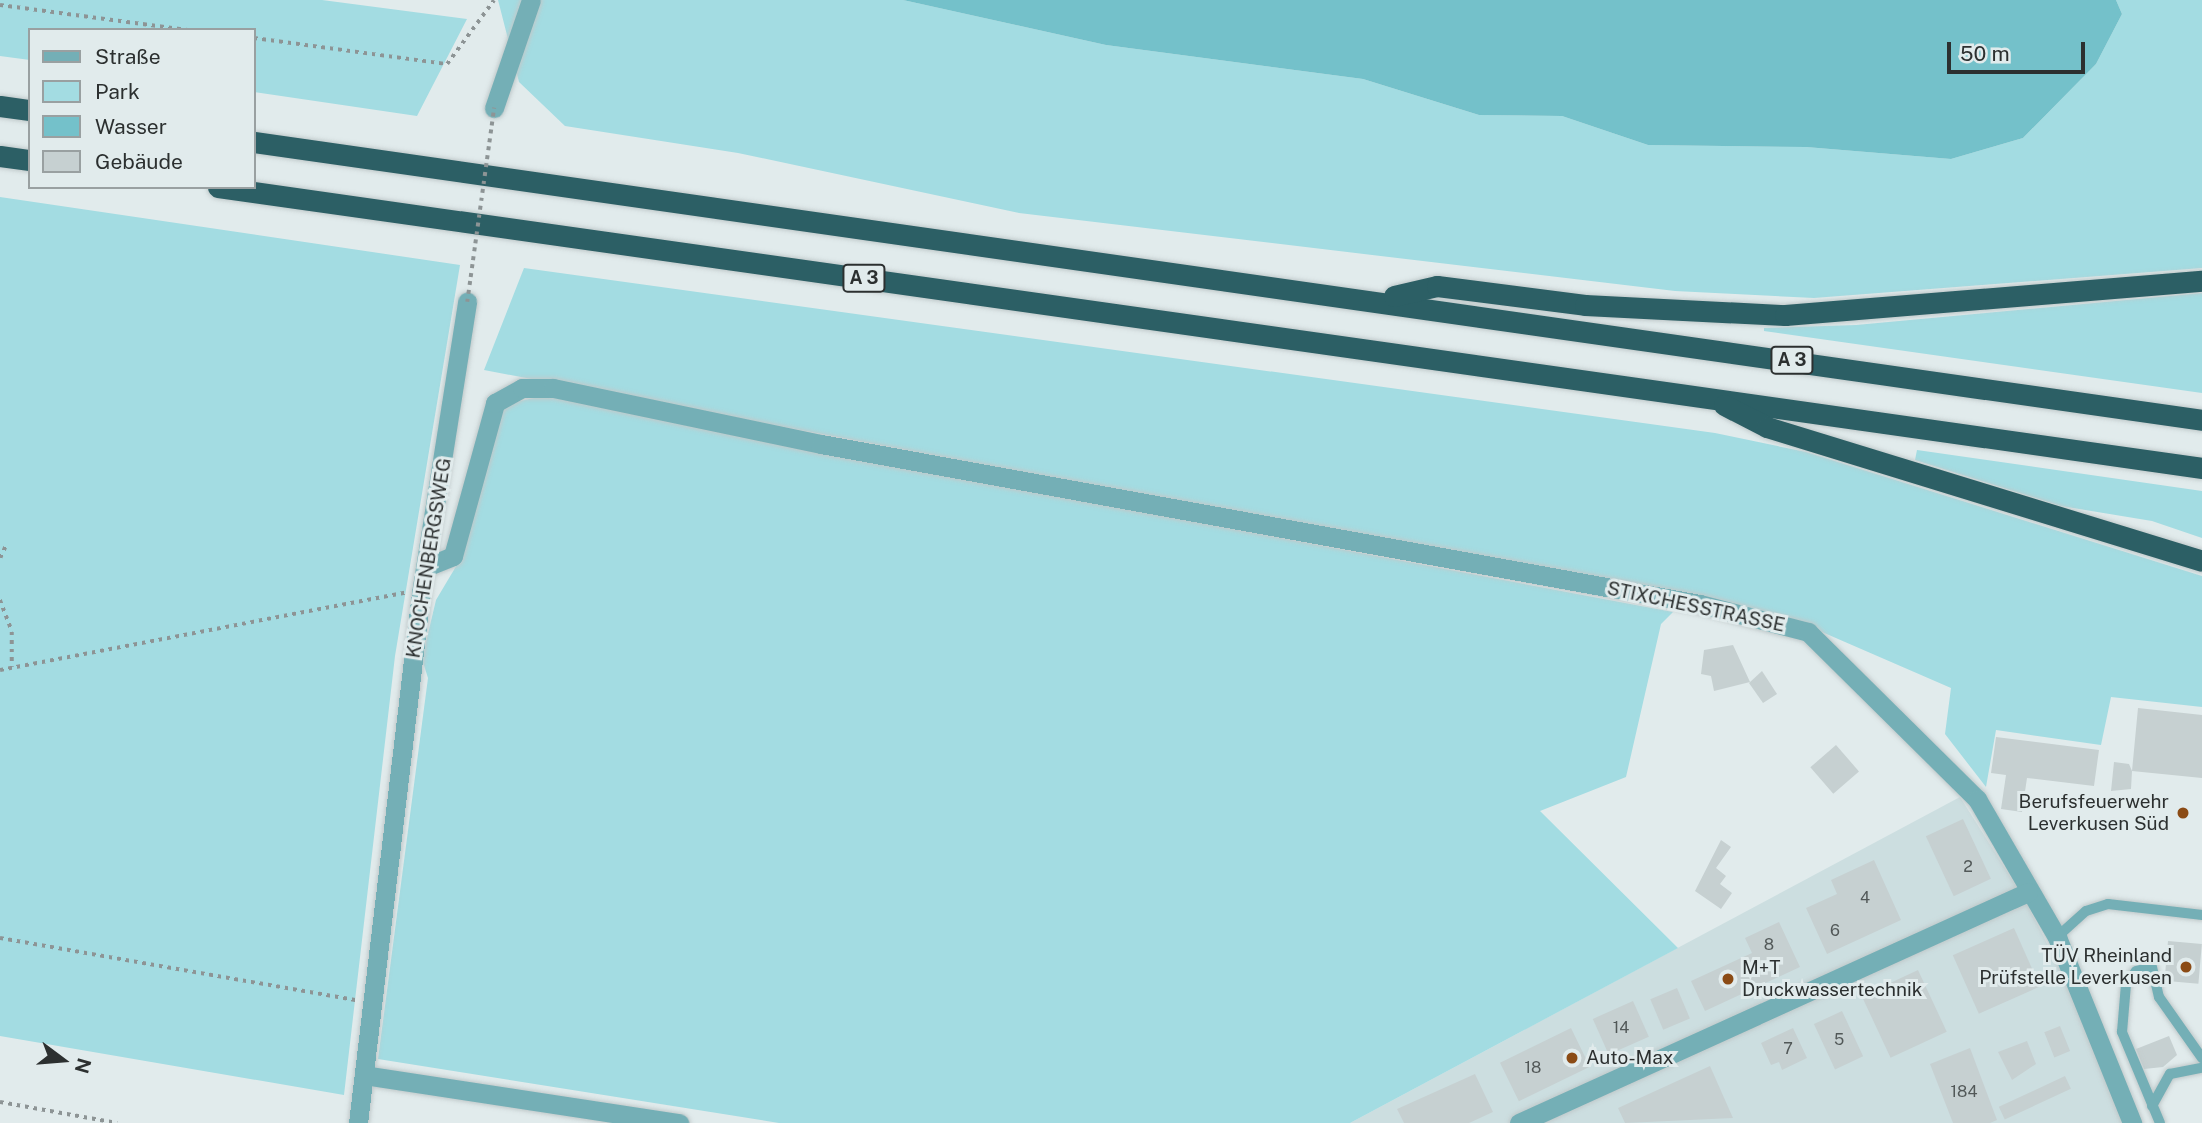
<!DOCTYPE html>
<html>
<head>
<meta charset="utf-8">
<style>
	body { margin:0 }
	#map { position:relative; width:2202px; height:1123px; overflow:hidden; background:#e1ebec; font-family:"Public Sans",sans-serif }
	div>[style] { position:absolute }
	[style*='--x'] { left:calc(var(--x)*1px); top:calc(var(--y)*1px); width:calc(var(--w)*1px); rotate:calc(var(--a)*1deg) }
	.built>* { inset:0; background:#ccdee0 }
	.green>* { inset:0; background:#a3dce2 }
	.water>* { inset:0; background:#74c1ca }
	.building>* { inset:0; background:#c6d0d1; transform-origin:0 0 }
	.path>* { height:3.5px; margin-top:-1.75px; transform-origin:0; background:repeating-linear-gradient(90deg,#8d9495 0 3.5px,transparent 0 8.5px) }
	.roads { filter:drop-shadow(0 0 2px #c0c9ca) drop-shadow(0 0 2px #c0c9ca) }
	.service>* { height:10px; margin:-5px; padding:0 5px; transform-origin:5px; border-radius:5px; background:#74afb6 }
	.minor>* { height:19px; margin:-9.5px; padding:0 9.5px; transform-origin:9.5px; border-radius:9.5px; background:#74afb6 }
	.motorway>* { height:21px; margin:-10.5px; padding:0 10.5px; transform-origin:10.5px; border-radius:10.5px; background:#2c5f65 }
	.path-bridge>* { height:3.5px; margin-top:-1.75px; transform-origin:0; background:repeating-linear-gradient(90deg,#8d9495 0 3.5px,transparent 0 8.5px) }
	.dots>* { width:19px; height:19px; translate:-50% -50%; box-sizing:border-box; border:4px solid #e1ebec; border-radius:50% }
	span { translate:-50% -50%; white-space:nowrap; text-align:center; line-height:1.15; -webkit-text-stroke:6px #e1ebec; paint-order:stroke }
	.number-label { font-size:16px; color:#525858 }
	.number-label span { -webkit-text-stroke-width:0 }
	.shield-label span { padding:2px 5px; background:#e1ebec; border:2px solid; border-radius:5px; -webkit-text-stroke-width:0 }
	.shield-label { font-size:18px; color:#2c3030; font-weight:700 }
	.street-label { font-size:19px; color:#2c3030 }
	.poi-label { font-size:19px; color:#2c3030 }
	.right { translate:-100% -50%; text-align:right }
	.left { translate:0 -50%; text-align:left }
	.legend { position:absolute; left:28px; top:28px; width:228px; height:161px; box-sizing:border-box; background:#e1ebec; border:2px solid #99a0a1; margin:0; padding:9px 12px; list-style:none; font-size:21px; color:#2c3030 }
	.legend li { display:flex; align-items:center; gap:14px; height:35px }
	.legend b { width:35px; border:2px solid #99a0a1 }
	.north { position:absolute; left:28px; top:1025px; width:70px; height:70px; -webkit-text-stroke:5px #e1ebec; paint-order:stroke; rotate:106deg; font-size:19px; font-weight:700; line-height:28px; text-align:center; color:#2c3030 }
	.north::after { content:''; display:block; margin:auto; width:24px; height:32px; background:#2c3030; clip-path:polygon(50% 0,100% 100%,50% 72%,0 100%) }
	.scale { position:absolute; left:1947px; top:42px; width:138px; height:32px; box-sizing:border-box; border:4px solid #2c3030; border-top:0; padding-left:9px; font-size:21px; line-height:24px; white-space:nowrap; color:#2c3030; -webkit-text-stroke:5px #e1ebec; paint-order:stroke }
</style>
</head>
<body>
<div id="map">
	<div class="built">
		<i style="clip-path:polygon(1960px 797px,2025px 900px,2118px 1084px,2130px 1123px,1350px 1123px)"></i>
	</div>
	<div class="green">
		<i style="clip-path:polygon(0 0,322px 0,467px 19px,417px 116px,254px 92px,254px 30px,30px 30px,30px 60px,0 56px)"></i>
		<i style="clip-path:polygon(498px 0,903px 0,1106px 45px,1363px 79px,1479px 115px,1562px 116px,1648px 145px,1806px 147px,1951px 159px,2023px 138px,2096px 64px,2122px 14px,2116px 0,2202px 0,2202px 268px,1814px 298px,1675px 291px,1019px 213px,738px 153px,565px 126px,519px 82px)"></i>
		<i style="clip-path:polygon(0 197px,460px 265px,395px 656px,344px 1095px,0 1036px)"></i>
		<i style="clip-path:polygon(524px 268px,1715px 433px,1806px 452px,2202px 576px,2202px 707px,2111px 697px,2101px 745px,1996px 730px,1986px 787px,1945px 734px,1951px 688px,1822px 632px,1699px 600px,484px 370px)"></i>
		<i style="clip-path:polygon(2202px 293px,2202px 393px,1764px 331px,1764px 328px,1856px 325px)"></i>
		<i style="clip-path:polygon(553px 394px,819px 451px,1673px 612px,1661px 624px,1626px 777px,1540px 811px,1678px 948px,1350px 1123px,779px 1123px,378px 1059px,428px 678px,422px 659px,436px 600px,461px 558px,492px 427px,505px 404px)"></i>
		<i style="clip-path:polygon(1917px 450px,2202px 491px,2202px 538px,2152px 521px,2061px 506px,1915px 460px)"></i>
	</div>
	<div class="water">
		<i style="clip-path:polygon(903px 0,2116px 0,2122px 14px,2096px 64px,2023px 138px,1951px 159px,1806px 147px,1648px 145px,1562px 116px,1479px 115px,1363px 79px,1106px 45px)"></i>
	</div>
	<div class="building">
		<i style="clip-path:polygon(1733px 645px,1750px 682px,1714px 691px,1711px 676px,1701px 674px,1704px 650px)"></i>
		<i style="clip-path:polygon(1762px 671px,1777px 694px,1763px 703px,1749px 683px)"></i>
		<i style="clip-path:polygon(2138px 708px,2202px 715px,2202px 778px,2132px 771px,2131px 789px,2111px 791px,2114px 762px,2129px 764px,2132px 771px)"></i>
		<i style="clip-path:polygon(1996px 737px,2099px 750px,2094px 786px,2027px 778px,2022px 812px,2001px 809px,2006px 775px,1991px 773px)"></i>
		<i style="left:1836px;top:745px;width:35px;height:34px;rotate:49deg"></i>
		<i style="left:1963px;top:819px;width:66px;height:41px;rotate:65deg"></i>
		<i style="clip-path:polygon(1721px 840px,1731px 847px,1716px 868px,1726px 876px,1720px 884px,1732px 893px,1721px 909px,1695px 891px)"></i>
		<i style="clip-path:polygon(1874px 860px,1901px 920px,1827px 954px,1806px 908px,1837px 894px,1831px 880px)"></i>
		<i style="clip-path:polygon(1779px 922px,1800px 967px,1705px 1011px,1691px 981px,1752px 953px,1745px 938px)"></i>
		<i style="left:2014px;top:928px;width:64px;height:67px;rotate:66deg"></i>
		<i style="left:2168px;top:941px;width:34px;height:40px;rotate:5deg"></i>
		<i style="left:1918px;top:970px;width:68px;height:62px;rotate:65deg"></i>
		<i style="left:1677px;top:988px;width:33px;height:29px;rotate:67deg"></i>
		<i style="left:1633px;top:1001px;width:39px;height:44px;rotate:66deg"></i>
		<i style="left:1842px;top:1011px;width:50px;height:31px;rotate:65deg"></i>
		<i style="left:2060px;top:1026px;width:27px;height:17px;rotate:68deg"></i>
		<i style="left:1571px;top:1028px;width:43px;height:79px;rotate:64deg"></i>
		<i style="clip-path:polygon(1793px 1028px,1807px 1058px,1782px 1070px,1779px 1062px,1771px 1065px,1761px 1043px)"></i>
		<i style="clip-path:polygon(2169px 1036px,2177px 1055px,2163px 1067px,2144px 1069px,2136px 1049px)"></i>
		<i style="clip-path:polygon(2027px 1041px,2036px 1064px,2012px 1080px,1998px 1052px)"></i>
		<i style="clip-path:polygon(1970px 1048px,1997px 1120px,1990px 1123px,1953px 1123px,1930px 1064px)"></i>
		<i style="clip-path:polygon(1710px 1066px,1733px 1118px,1625px 1123px,1618px 1108px)"></i>
		<i style="clip-path:polygon(1475px 1074px,1493px 1112px,1469px 1123px,1404px 1123px,1397px 1109px)"></i>
		<i style="left:2065px;top:1076px;width:14px;height:73px;rotate:65deg"></i>
	</div>
	<div class="path">
		<i style="--x:0;--y:5;--w:189;--a:7.6"></i>
		<i style="--x:254;--y:38;--w:195;--a:7.7"></i>
		<i style="--x:447;--y:64;--w:79;--a:-53.7"></i>
		<i style="--x:0;--y:558;--w:14;--a:-65"></i>
		<i style="--x:0;--y:600;--w:34;--a:69"></i>
		<i style="--x:12;--y:632;--w:35;--a:90"></i>
		<i style="--x:0;--y:670;--w:412;--a:-10.8"></i>
		<i style="--x:0;--y:938;--w:362;--a:9.9"></i>
		<i style="--x:0;--y:1102;--w:119;--a:10.2"></i>
	</div>
	<div class="roads">
		<div class="service">
			<i style="--x:2057;--y:937;--w:39;--a:-42"></i>
			<i style="--x:2086;--y:911;--w:23;--a:-18"></i>
			<i style="--x:2108;--y:904;--w:95;--a:6.7"></i>
			<i style="--x:2152;--y:1106;--w:37;--a:-61"></i>
			<i style="--x:2170;--y:1074;--w:33;--a:-11"></i>
			<i style="--x:2160;--y:1123;--w:99;--a:-112.7"></i>
			<i style="--x:2122;--y:1032;--w:48;--a:-85.2"></i>
			<i style="--x:2126;--y:984;--w:16;--a:-52"></i>
			<i style="--x:2136;--y:971;--w:16;--a:-14"></i>
			<i style="--x:2152;--y:967;--w:31;--a:77"></i>
			<i style="--x:2159;--y:997;--w:75;--a:54.8"></i>
		</div>
		<div class="minor">
			<i style="--x:494;--y:108;--w:114;--a:-71.1"></i>
			<i style="--x:426;--y:567;--w:29;--a:-22"></i>
			<i style="--x:453;--y:556;--w:159;--a:-74.6"></i>
			<i style="--x:495;--y:403;--w:31;--a:-29"></i>
			<i style="--x:522;--y:388;--w:31;--a:0"></i>
			<i style="--x:553;--y:388;--w:274;--a:11.8"></i>
			<i style="--x:821;--y:444;--w:893;--a:10.32"></i>
			<i style="--x:1700;--y:604;--w:112;--a:14.5"></i>
			<i style="--x:1808;--y:632;--w:238;--a:44.7"></i>
			<i style="--x:1977;--y:799;--w:160;--a:59.9"></i>
			<i style="--x:2057;--y:937;--w:201;--a:68"></i>
			<i style="--x:364;--y:1075;--w:319;--a:8.7"></i>
			<i style="--x:358;--y:1123;--w:534;--a:-83.22"></i>
			<i style="--x:421;--y:593;--w:295;--a:-81"></i>
			<i style="--x:1519;--y:1123;--w:559;--a:-24.41"></i>
		</div>
		<div class="motorway">
			<i style="--x:0;--y:106;--w:30;--a:8"></i>
			<i style="--x:254;--y:142;--w:1968;--a:8.12"></i>
			<i style="--x:0;--y:156;--w:30;--a:8"></i>
			<i style="--x:218;--y:187;--w:2004;--a:8.06"></i>
			<i style="--x:1394;--y:296;--w:44;--a:-13.1"></i>
			<i style="--x:1437;--y:286;--w:149;--a:7.3"></i>
			<i style="--x:1585;--y:305;--w:200;--a:2.9"></i>
			<i style="--x:1785;--y:315;--w:418;--a:-4.7"></i>
			<i style="--x:1724;--y:405;--w:48;--a:27.1"></i>
			<i style="--x:1767;--y:427;--w:455;--a:17.1"></i>
		</div>
	</div>
	<div class="path-bridge">
		<i style="--x:467;--y:302;--w:196;--a:-82.1"></i>
	</div>
	<div class="dots">
		<i style="left:2183px;top:813px;background:#8b4b15"></i>
		<i style="left:2186px;top:967px;background:#8b4b15"></i>
		<i style="left:1728px;top:979px;background:#8b4b15"></i>
		<i style="left:1572px;top:1058px;background:#8b4b15"></i>
	</div>
	<div class="number-label">
		<span style="left:1968px;top:867px">2</span>
		<span style="left:1865px;top:898px">4</span>
		<span style="left:1835px;top:931px">6</span>
		<span style="left:1769px;top:945px">8</span>
		<span style="left:1621px;top:1028px">14</span>
		<span style="left:1839px;top:1040px">5</span>
		<span style="left:1788px;top:1049px">7</span>
		<span style="left:1533px;top:1068px">18</span>
		<span style="left:1964px;top:1092px">184</span>
	</div>
	<div class="shield-label">
		<span style="left:864px;top:278px">A 3</span>
		<span style="left:1792px;top:360px">A 3</span>
	</div>
	<div class="street-label">
		<span style="left:429px;top:558px;rotate:-81deg">KNOCHENBERGSWEG</span>
		<span style="left:1696px;top:607px;rotate:12deg">STIXCHESSTRASSE</span>
	</div>
	<div class="poi-label">
		<span class="right" style="left:2169px;top:813px">Berufsfeuerwehr<br>Leverkusen Süd</span>
		<span class="right" style="left:2172px;top:967px">TÜV Rheinland<br>Prüfstelle Leverkusen</span>
		<span class="left" style="left:1742px;top:979px">M+T<br>Druckwassertechnik</span>
		<span class="left" style="left:1586px;top:1058px">Auto-Max</span>
	</div>
	<ul class="legend">
	<li><b style="height:9px;background:#74afb6"></b>Straße</li>
	<li><b style="height:19px;background:#a3dce2"></b>Park</li>
	<li><b style="height:19px;background:#74c1ca"></b>Wasser</li>
	<li><b style="height:19px;background:#c6d0d1"></b>Gebäude</li>
	</ul>
	<div class="north">N</div>
	<div class="scale">50 m</div>
</div>
</body>
</html>
